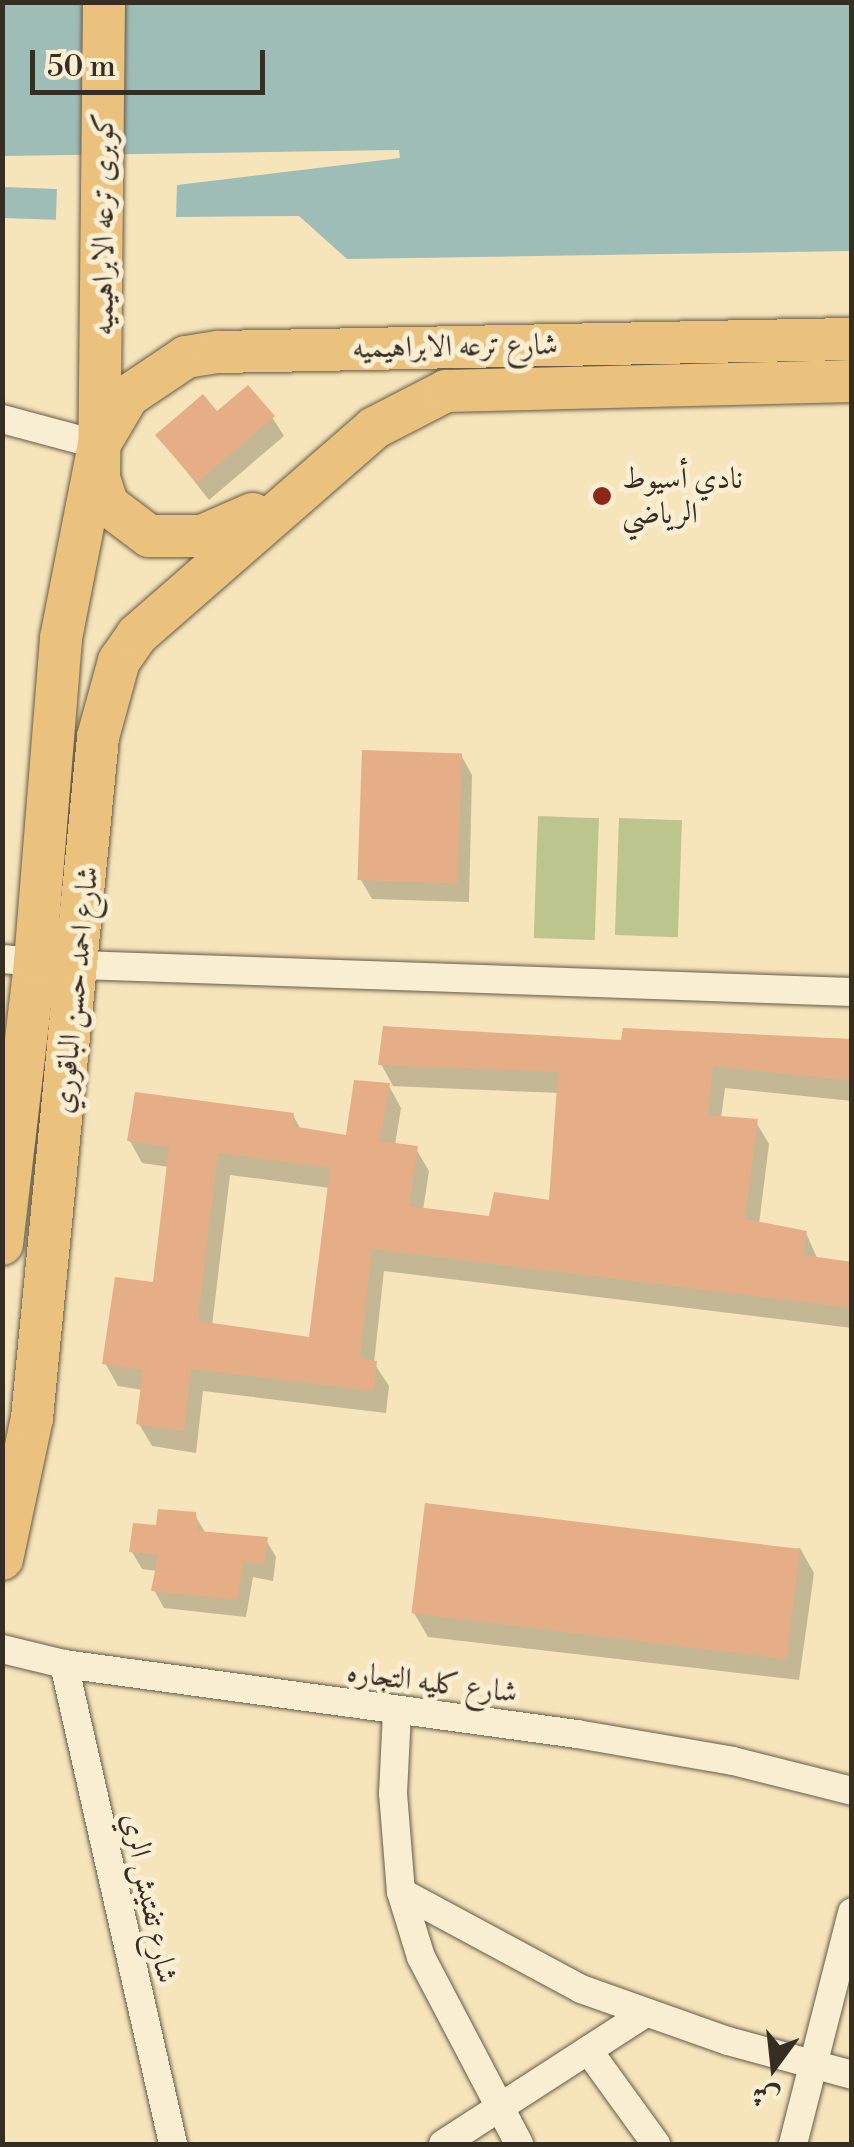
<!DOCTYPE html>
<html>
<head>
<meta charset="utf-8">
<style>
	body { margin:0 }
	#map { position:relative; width:854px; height:2147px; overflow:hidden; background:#f6e5ba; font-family:"Libre Bodoni",Amiri,serif }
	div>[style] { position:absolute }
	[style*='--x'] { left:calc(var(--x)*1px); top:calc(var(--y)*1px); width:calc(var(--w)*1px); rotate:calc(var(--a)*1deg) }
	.green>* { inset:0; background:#bdc58f; transform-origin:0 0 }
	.water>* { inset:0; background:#9ebdb7; transform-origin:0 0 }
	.shadow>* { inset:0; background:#0003 }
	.building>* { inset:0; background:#e6ae86; transform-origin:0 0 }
	.roads { filter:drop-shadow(0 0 2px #665b49) drop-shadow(0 0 2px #665b49) }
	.street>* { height:28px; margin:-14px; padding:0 14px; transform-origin:14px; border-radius:14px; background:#f9eed2 }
	.primary>* { height:42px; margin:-21px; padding:0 21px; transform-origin:21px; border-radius:21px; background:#ebc27d }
	.dots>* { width:28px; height:28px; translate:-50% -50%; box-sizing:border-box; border:5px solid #f9eed2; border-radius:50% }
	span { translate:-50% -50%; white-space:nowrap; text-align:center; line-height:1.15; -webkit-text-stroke:10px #f9eed2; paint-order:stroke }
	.street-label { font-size:30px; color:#362d23 }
	.poi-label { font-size:30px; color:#362d23 }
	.left { translate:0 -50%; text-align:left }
	.frame { position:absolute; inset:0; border:5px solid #362d23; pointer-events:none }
	.north { position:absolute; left:724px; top:2017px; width:100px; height:100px; -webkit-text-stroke:8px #f9eed2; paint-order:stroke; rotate:195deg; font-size:28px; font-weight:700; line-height:40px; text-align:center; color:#362d23 }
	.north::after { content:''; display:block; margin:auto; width:35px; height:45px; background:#362d23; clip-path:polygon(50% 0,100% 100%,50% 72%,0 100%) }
	.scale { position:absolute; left:30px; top:50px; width:235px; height:45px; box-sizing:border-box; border:5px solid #362d23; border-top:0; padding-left:12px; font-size:30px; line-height:35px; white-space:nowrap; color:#362d23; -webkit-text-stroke:8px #f9eed2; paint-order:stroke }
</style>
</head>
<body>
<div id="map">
	<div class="green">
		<i style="left:538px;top:816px;width:61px;height:122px;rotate:2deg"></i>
		<i style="left:619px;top:818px;width:63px;height:117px;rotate:2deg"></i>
	</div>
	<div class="water">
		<i style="clip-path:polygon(2px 3px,851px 3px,851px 251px,347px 259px,299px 216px,176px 217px,177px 185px,400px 158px,399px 150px,3px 156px)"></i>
		<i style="left:3px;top:187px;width:54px;height:31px;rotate:2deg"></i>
	</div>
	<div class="shadow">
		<i style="clip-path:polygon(217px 414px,272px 417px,284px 436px,209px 500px,158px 435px)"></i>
		<i style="clip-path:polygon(461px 755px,472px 775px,469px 902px,372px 899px,361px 880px)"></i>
		<i style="clip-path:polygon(evenodd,625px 1030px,852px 1042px,852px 1101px,725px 1088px,721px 1119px,756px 1122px,769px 1144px,759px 1224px,806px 1233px,818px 1260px,852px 1264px,852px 1328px,384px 1271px,374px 1363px,389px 1386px,386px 1413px,203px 1391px,196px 1453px,152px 1446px,139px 1424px,143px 1390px,118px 1386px,105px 1363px,155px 1285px,169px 1167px,142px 1163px,130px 1141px,293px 1115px,301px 1130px,348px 1138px,356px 1082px,393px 1086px,381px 1064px,623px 1043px,625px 1030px,389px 1086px,559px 1093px,552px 1203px,491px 1219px,423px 1210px,429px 1171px,416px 1149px,395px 1145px,401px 1108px,389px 1086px,625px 1030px,230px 1175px,330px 1188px,311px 1340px,212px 1326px,230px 1175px)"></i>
		<i style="clip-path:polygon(194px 1514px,205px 1532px,266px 1540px,276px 1557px,273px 1581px,253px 1577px,246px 1617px,164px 1608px,154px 1590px,157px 1571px,142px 1569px,132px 1552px,158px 1527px)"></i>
		<i style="clip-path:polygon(800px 1548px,814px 1573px,799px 1680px,428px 1637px,414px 1613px)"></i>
	</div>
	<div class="building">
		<i style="clip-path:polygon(248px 385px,275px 416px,197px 483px,155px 435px,203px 394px,217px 411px)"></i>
		<i style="left:362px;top:750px;width:100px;height:130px;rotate:2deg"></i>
		<i style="clip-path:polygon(evenodd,383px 1026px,621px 1040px,623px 1028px,852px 1039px,852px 1081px,713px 1066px,708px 1115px,758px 1119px,745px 1219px,807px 1231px,803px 1255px,852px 1262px,852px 1308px,372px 1249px,360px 1358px,377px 1361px,374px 1391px,191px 1369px,184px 1431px,136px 1424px,143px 1370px,102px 1364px,115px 1277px,153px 1282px,169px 1147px,127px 1141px,135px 1092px,294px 1113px,292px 1126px,346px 1135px,354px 1080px,390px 1083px,380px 1141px,418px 1146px,409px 1206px,489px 1216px,494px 1192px,549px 1200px,558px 1072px,378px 1065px,383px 1026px,218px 1153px,330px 1168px,309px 1337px,198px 1321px,218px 1153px)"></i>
		<i style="left:425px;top:1503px;width:378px;height:111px;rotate:7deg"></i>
		<i style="clip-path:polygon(158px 1509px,196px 1512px,198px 1531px,268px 1537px,264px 1565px,244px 1561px,237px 1600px,151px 1591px,158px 1555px,129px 1552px,133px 1523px,156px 1525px)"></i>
	</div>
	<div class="roads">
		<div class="street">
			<i style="--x:2;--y:419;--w:100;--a:15"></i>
			<i style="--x:2;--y:959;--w:33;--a:5"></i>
			<i style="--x:80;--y:965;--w:772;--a:2"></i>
			<i style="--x:2;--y:1649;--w:64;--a:13.6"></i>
			<i style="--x:64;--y:1664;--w:518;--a:7.77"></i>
			<i style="--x:577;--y:1734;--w:158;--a:9.8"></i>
			<i style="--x:733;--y:1761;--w:123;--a:14.1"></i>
			<i style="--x:64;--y:1664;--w:492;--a:77.2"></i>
			<i style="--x:397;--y:1712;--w:81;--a:92.8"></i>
			<i style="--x:393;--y:1793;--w:99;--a:85.4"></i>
			<i style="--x:401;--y:1892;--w:68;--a:72.9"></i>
			<i style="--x:421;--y:1957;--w:211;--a:62.3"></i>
			<i style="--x:401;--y:1892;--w:204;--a:28.3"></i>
			<i style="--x:581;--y:1989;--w:156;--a:19.5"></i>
			<i style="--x:728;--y:2041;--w:129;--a:15.3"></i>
			<i style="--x:588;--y:2050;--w:116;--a:54.1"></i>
			<i style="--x:443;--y:2144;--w:239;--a:-32.9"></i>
			<i style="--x:793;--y:2144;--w:239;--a:-75.7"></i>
		</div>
		<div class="primary">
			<i style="--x:104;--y:2;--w:476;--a:90.6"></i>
			<i style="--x:99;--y:478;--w:28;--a:72"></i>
			<i style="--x:108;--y:505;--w:51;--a:37.1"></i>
			<i style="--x:149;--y:536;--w:53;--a:0"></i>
			<i style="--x:202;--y:536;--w:55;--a:-23.7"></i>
			<i style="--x:2;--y:1244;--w:284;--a:-83.3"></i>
			<i style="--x:35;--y:962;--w:325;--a:-85.4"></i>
			<i style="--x:61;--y:638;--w:197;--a:-78.9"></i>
			<i style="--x:99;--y:445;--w:57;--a:-59.4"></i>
			<i style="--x:128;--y:396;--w:70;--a:-33.9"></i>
			<i style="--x:186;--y:357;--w:33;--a:-9"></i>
			<i style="--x:219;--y:352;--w:633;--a:-1.18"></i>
			<i style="--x:2;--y:1559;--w:144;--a:-78"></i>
			<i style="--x:32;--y:1418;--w:684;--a:-84.46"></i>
			<i style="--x:98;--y:737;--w:79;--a:-74.6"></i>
			<i style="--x:119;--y:661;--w:32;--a:-55"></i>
			<i style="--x:137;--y:635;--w:315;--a:-41.1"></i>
			<i style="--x:374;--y:428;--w:81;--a:-27.2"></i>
			<i style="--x:446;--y:391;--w:406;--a:-1.4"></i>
		</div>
	</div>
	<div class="dots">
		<i style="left:602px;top:496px;background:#8f2418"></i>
	</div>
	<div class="street-label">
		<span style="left:104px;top:224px;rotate:-90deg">كوبرى ترعه الابراهيميه</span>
		<span style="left:455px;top:347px;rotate:-1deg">شارع ترعه الابراهيميه</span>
		<span style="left:76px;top:990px;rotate:-84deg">شارع احمد حسن الباقوري</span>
		<span style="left:432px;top:1683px;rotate:7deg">شارع كليه التجاره</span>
		<span style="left:149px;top:1898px;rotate:78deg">شارع تفتيش الري</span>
	</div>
	<div class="poi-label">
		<span class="left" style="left:622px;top:496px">نادي أسيوط<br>الرياضي</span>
	</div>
	<div class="frame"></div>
	<div class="north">ش</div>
	<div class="scale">50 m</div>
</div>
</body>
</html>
